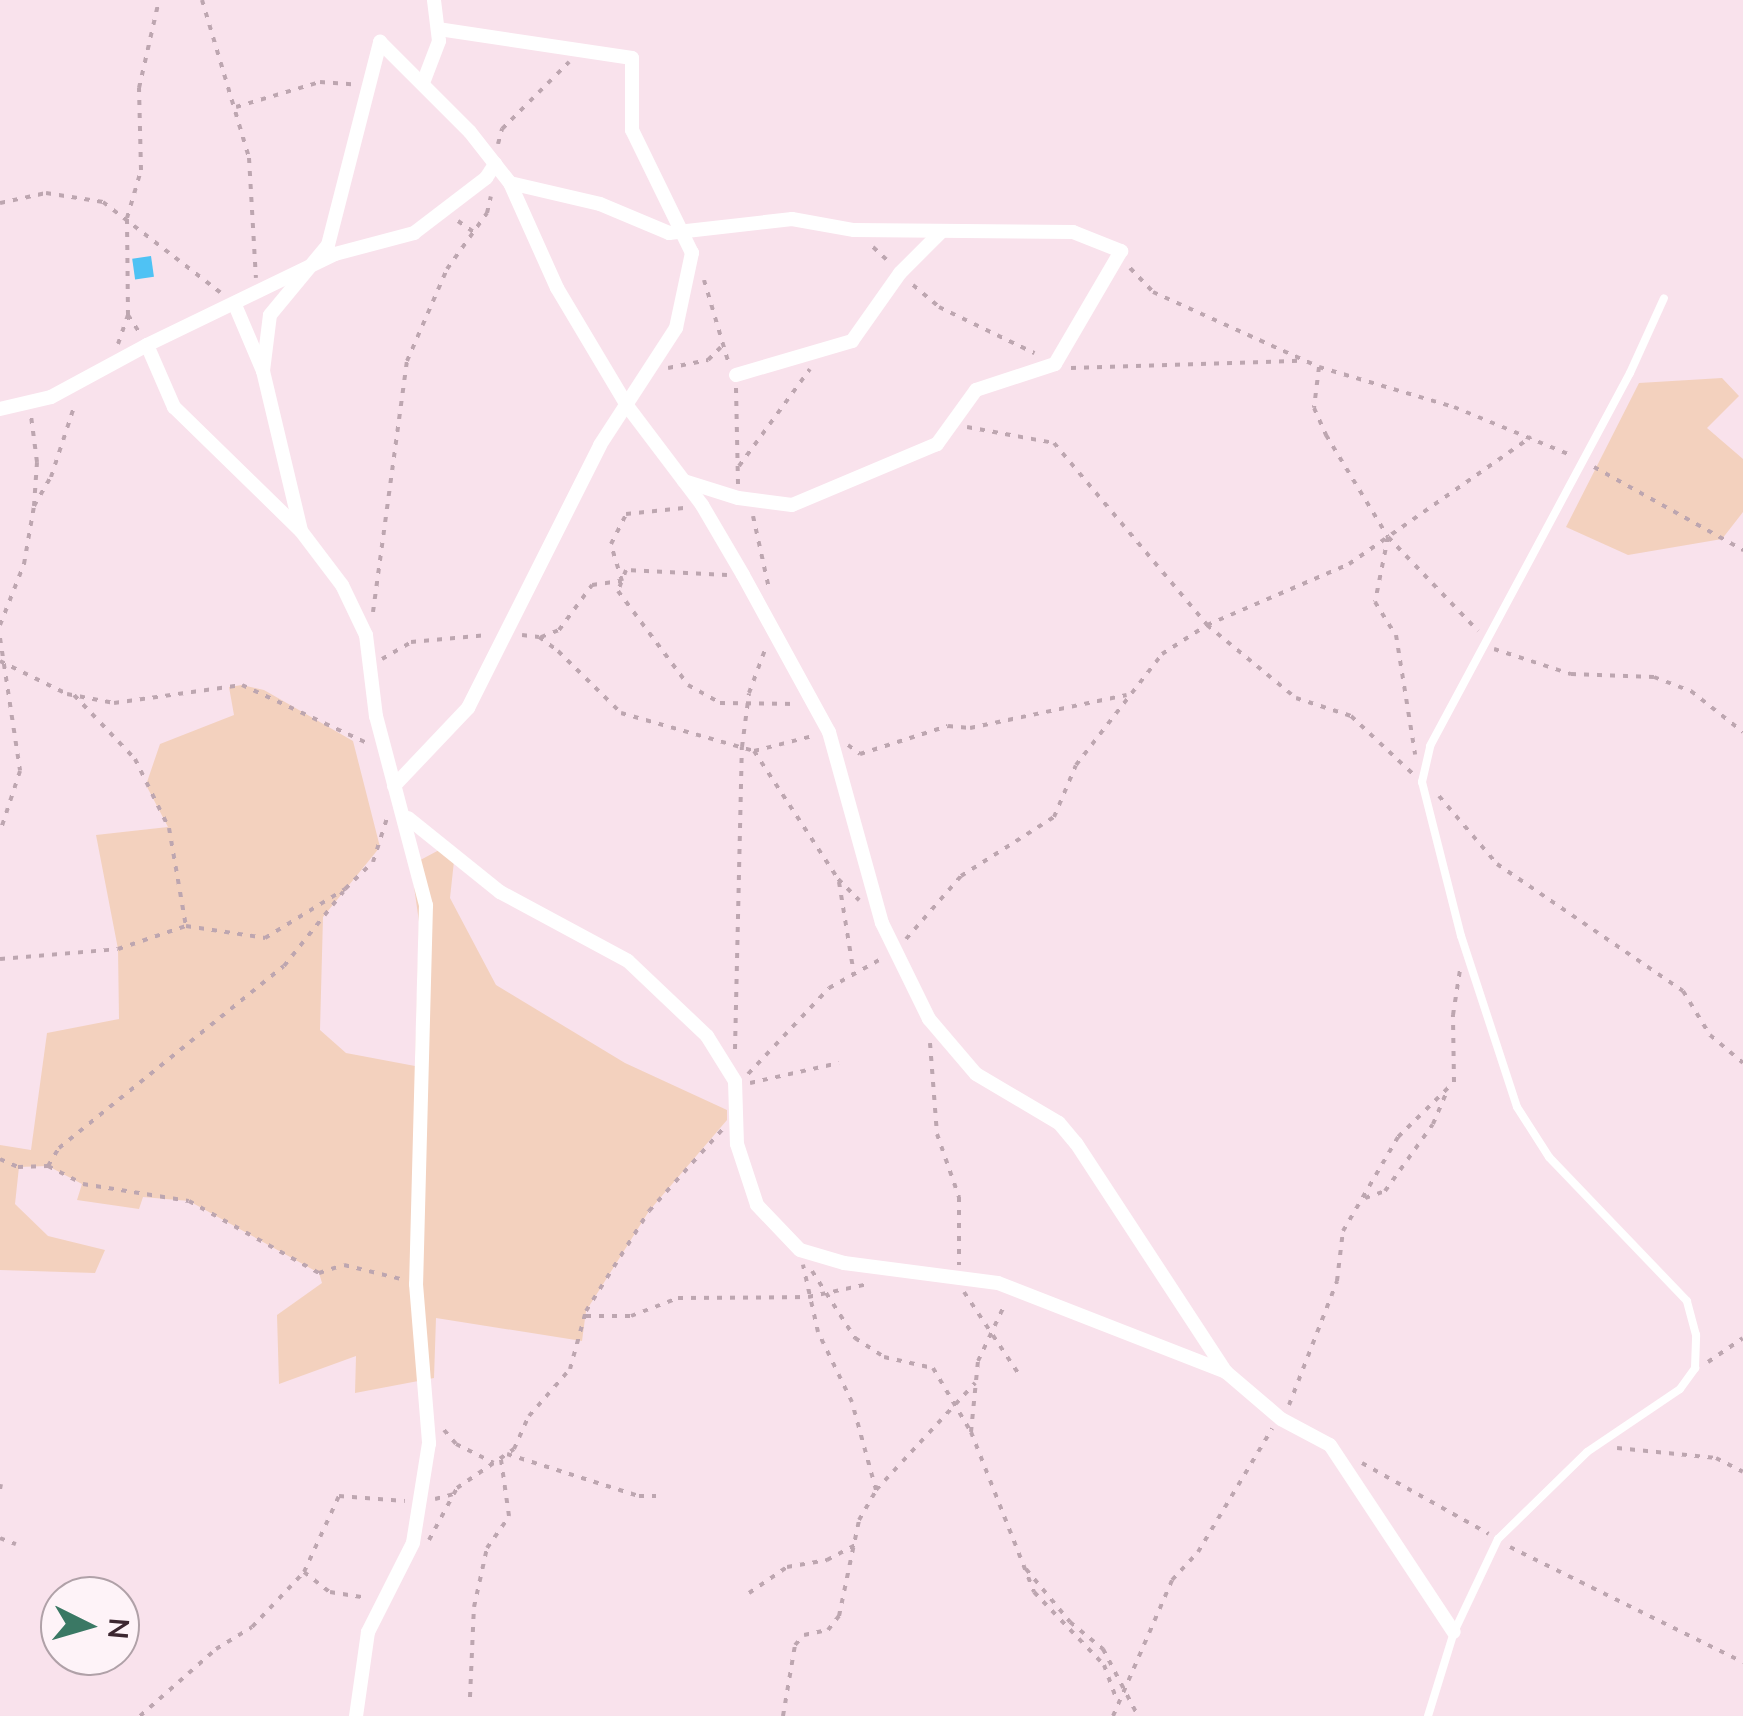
<!DOCTYPE html>
<html>
<head>
<meta charset="utf-8">
<style>
	body { margin:0 }
	#map { position:relative; width:1743px; height:1716px; overflow:hidden; background:#f9e2ec; font-family:"Nunito Sans",sans-serif }
	div>[style] { position:absolute }
	[style*='--x'] { left:calc(var(--x)*1px); top:calc(var(--y)*1px); width:calc(var(--w)*1px); rotate:calc(var(--a)*1deg) }
	.green>* { inset:0; background:#f3d1be }
	.building>* { inset:0; background:#4fc2f4; transform-origin:0 0 }
	.path>* { height:4px; margin-top:-2px; transform-origin:0; background:repeating-linear-gradient(90deg,#bda6b0 0 5px,transparent 0 13px) }
	.service>* { height:8px; margin:-4px; padding:0 4px; transform-origin:4px; border-radius:4px; background:#fff }
	.minor>* { height:14px; margin:-7px; padding:0 7px; transform-origin:7px; border-radius:7px; background:#fff }
	span { translate:-50% -50%; white-space:nowrap; text-align:center; line-height:1.15; -webkit-text-stroke:9px #fef3f8; paint-order:stroke }
	.north { position:absolute; left:40px; top:1576px; width:100px; height:100px; box-sizing:border-box; background:#fef3f8; border:2px solid #b0a1a8; border-radius:50%; rotate:95deg; font-size:28px; font-weight:700; line-height:40px; text-align:center; color:#3c2630 }
	.north::after { content:''; display:block; margin:auto; width:35px; height:45px; background:#3a7864; clip-path:polygon(50% 0,100% 100%,50% 72%,0 100%) }
</style>
</head>
<body>
<div id="map">
	<div class="green">
		<i style="clip-path:polygon(1722px 378px,1739px 396px,1707px 428px,1743px 459px,1743px 512px,1722px 539px,1628px 555px,1566px 527px,1639px 383px)"></i>
		<i style="clip-path:polygon(242px 685px,264px 690px,353px 741px,380px 847px,323px 917px,320px 1030px,346px 1053px,415px 1066px,419px 922px,411px 865px,441px 849px,454px 861px,450px 898px,496px 985px,625px 1063px,727px 1110px,727px 1120px,649px 1211px,617px 1262px,586px 1311px,582px 1341px,436px 1318px,434px 1378px,355px 1393px,356px 1356px,279px 1384px,277px 1315px,322px 1283px,319px 1273px,189px 1201px,143px 1197px,139px 1209px,77px 1200px,82px 1184px,48px 1166px,19px 1167px,15px 1204px,48px 1236px,105px 1250px,95px 1273px,0 1270px,0 1145px,31px 1150px,47px 1033px,119px 1019px,118px 949px,96px 835px,168px 827px,146px 785px,160px 744px,234px 715px,229px 687px)"></i>
	</div>
	<div class="building">
		<i style="left:151px;top:256px;width:21px;height:19px;rotate:82deg"></i>
	</div>
	<div class="path">
		<i style="--x:202;--y:0;--w:165;--a:73.4"></i>
		<i style="--x:249;--y:158;--w:120;--a:86.7"></i>
		<i style="--x:236;--y:107;--w:88;--a:-16.6"></i>
		<i style="--x:320;--y:82;--w:32;--a:4"></i>
		<i style="--x:498;--y:144;--w:16;--a:-75"></i>
		<i style="--x:502;--y:129;--w:95;--a:-45"></i>
		<i style="--x:0;--y:203;--w:47;--a:-12.3"></i>
		<i style="--x:46;--y:193;--w:58;--a:9"></i>
		<i style="--x:103;--y:202;--w:148;--a:37.6"></i>
		<i style="--x:458;--y:221;--w:21;--a:35"></i>
		<i style="--x:873;--y:247;--w:21;--a:43"></i>
		<i style="--x:1130;--y:268;--w:33;--a:46"></i>
		<i style="--x:1153;--y:292;--w:182;--a:24.3"></i>
		<i style="--x:1319;--y:367;--w:141;--a:16.5"></i>
		<i style="--x:1454;--y:407;--w:129;--a:22.4"></i>
		<i style="--x:704;--y:280;--w:84;--a:73.5"></i>
		<i style="--x:913;--y:285;--w:34;--a:40"></i>
		<i style="--x:939;--y:307;--w:106;--a:25.8"></i>
		<i style="--x:128;--y:315;--w:20;--a:57"></i>
		<i style="--x:118;--y:344;--w:31;--a:-71"></i>
		<i style="--x:128;--y:315;--w:97;--a:-90.6"></i>
		<i style="--x:127;--y:218;--w:50;--a:-73.7"></i>
		<i style="--x:141;--y:170;--w:82;--a:-91.4"></i>
		<i style="--x:139;--y:88;--w:90;--a:-77.2"></i>
		<i style="--x:1319;--y:367;--w:41;--a:97"></i>
		<i style="--x:1314;--y:408;--w:30;--a:66"></i>
		<i style="--x:1326;--y:435;--w:119;--a:58.7"></i>
		<i style="--x:1388;--y:537;--w:130;--a:46.2"></i>
		<i style="--x:668;--y:368;--w:41;--a:-11.3"></i>
		<i style="--x:708;--y:360;--w:18;--a:-45"></i>
		<i style="--x:1071;--y:368;--w:229;--a:-1.8"></i>
		<i style="--x:736;--y:388;--w:96;--a:88.8"></i>
		<i style="--x:967;--y:427;--w:88;--a:10.4"></i>
		<i style="--x:1054;--y:443;--w:238;--a:49.9"></i>
		<i style="--x:1207;--y:625;--w:115;--a:39.4"></i>
		<i style="--x:1296;--y:698;--w:58;--a:18.1"></i>
		<i style="--x:1351;--y:716;--w:85;--a:43.1"></i>
		<i style="--x:739;--y:466;--w:120;--a:-53.8"></i>
		<i style="--x:1594;--y:467;--w:171;--a:29.1"></i>
		<i style="--x:34;--y:506;--w:34;--a:-60"></i>
		<i style="--x:51;--y:477;--w:77;--a:-71.8"></i>
		<i style="--x:753;--y:516;--w:75;--a:77.6"></i>
		<i style="--x:1388;--y:537;--w:66;--a:101.3"></i>
		<i style="--x:1375;--y:602;--w:39;--a:58"></i>
		<i style="--x:1396;--y:635;--w:121;--a:80.9"></i>
		<i style="--x:727;--y:575;--w:101;--a:-177.2"></i>
		<i style="--x:626;--y:570;--w:22;--a:111"></i>
		<i style="--x:618;--y:591;--w:117;--a:53.3"></i>
		<i style="--x:688;--y:685;--w:37;--a:29"></i>
		<i style="--x:720;--y:703;--w:77;--a:0.7"></i>
		<i style="--x:373;--y:612;--w:253;--a:-82.3"></i>
		<i style="--x:407;--y:361;--w:100;--a:-66.5"></i>
		<i style="--x:447;--y:269;--w:69;--a:-54.5"></i>
		<i style="--x:487;--y:213;--w:17;--a:-77"></i>
		<i style="--x:0;--y:625;--w:66;--a:-68.5"></i>
		<i style="--x:24;--y:564;--w:59;--a:-80.2"></i>
		<i style="--x:34;--y:506;--w:44;--a:-86.1"></i>
		<i style="--x:37;--y:462;--w:46;--a:-97.4"></i>
		<i style="--x:522;--y:635;--w:17;--a:7"></i>
		<i style="--x:539;--y:637;--w:24;--a:36"></i>
		<i style="--x:558;--y:651;--w:88;--a:44.5"></i>
		<i style="--x:621;--y:713;--w:138;--a:15.9"></i>
		<i style="--x:754;--y:751;--w:153;--a:56.7"></i>
		<i style="--x:838;--y:879;--w:30;--a:45"></i>
		<i style="--x:541;--y:637;--w:19;--a:-21"></i>
		<i style="--x:559;--y:630;--w:56;--a:-53.7"></i>
		<i style="--x:592;--y:585;--w:30;--a:-8"></i>
		<i style="--x:622;--y:581;--w:39;--a:-107"></i>
		<i style="--x:611;--y:544;--w:34;--a:-63"></i>
		<i style="--x:626;--y:514;--w:58;--a:-5.9"></i>
		<i style="--x:0;--y:638;--w:134;--a:81.4"></i>
		<i style="--x:20;--y:771;--w:64;--a:108.2"></i>
		<i style="--x:1494;--y:649;--w:81;--a:18"></i>
		<i style="--x:1571;--y:674;--w:83;--a:2.1"></i>
		<i style="--x:1654;--y:677;--w:40;--a:21"></i>
		<i style="--x:1691;--y:691;--w:66;--a:38.3"></i>
		<i style="--x:382;--y:659;--w:34;--a:-30"></i>
		<i style="--x:411;--y:642;--w:77;--a:-5.2"></i>
		<i style="--x:0;--y:661;--w:75;--a:26.2"></i>
		<i style="--x:67;--y:694;--w:48;--a:10.8"></i>
		<i style="--x:114;--y:703;--w:129;--a:-8"></i>
		<i style="--x:242;--y:685;--w:136;--a:24.9"></i>
		<i style="--x:74;--y:695;--w:88;--a:46.4"></i>
		<i style="--x:135;--y:759;--w:77;--a:63.8"></i>
		<i style="--x:169;--y:828;--w:99;--a:80.2"></i>
		<i style="--x:848;--y:745;--w:15;--a:37"></i>
		<i style="--x:860;--y:754;--w:92;--a:-17.7"></i>
		<i style="--x:948;--y:726;--w:22;--a:5"></i>
		<i style="--x:970;--y:728;--w:160;--a:-11.9"></i>
		<i style="--x:754;--y:751;--w:61;--a:-14.3"></i>
		<i style="--x:1439;--y:796;--w:89;--a:49.5"></i>
		<i style="--x:1497;--y:864;--w:225;--a:34.3"></i>
		<i style="--x:1683;--y:991;--w:52;--a:58.5"></i>
		<i style="--x:1710;--y:1035;--w:43;--a:40.3"></i>
		<i style="--x:839;--y:882;--w:94;--a:80.8"></i>
		<i style="--x:906;--y:939;--w:84;--a:-48.9"></i>
		<i style="--x:961;--y:876;--w:110;--a:-32.4"></i>
		<i style="--x:1054;--y:817;--w:56;--a:-67.1"></i>
		<i style="--x:1076;--y:765;--w:140;--a:-52.2"></i>
		<i style="--x:1162;--y:654;--w:54;--a:-32.8"></i>
		<i style="--x:1207;--y:625;--w:155;--a:-23.2"></i>
		<i style="--x:1349;--y:564;--w:222;--a:-34.9"></i>
		<i style="--x:0;--y:959;--w:118;--a:-4.8"></i>
		<i style="--x:118;--y:949;--w:72;--a:-18.7"></i>
		<i style="--x:186;--y:926;--w:80;--a:8.6"></i>
		<i style="--x:265;--y:938;--w:94;--a:-31.5"></i>
		<i style="--x:345;--y:889;--w:39;--a:-44"></i>
		<i style="--x:373;--y:862;--w:46;--a:-72.3"></i>
		<i style="--x:930;--y:1043;--w:91;--a:85.6"></i>
		<i style="--x:937;--y:1134;--w:67;--a:70.8"></i>
		<i style="--x:959;--y:1197;--w:68;--a:90"></i>
		<i style="--x:735;--y:1049;--w:302;--a:-88.7"></i>
		<i style="--x:742;--y:747;--w:54;--a:-82.6"></i>
		<i style="--x:749;--y:693;--w:49;--a:-69.7"></i>
		<i style="--x:748;--y:1074;--w:118;--a:-46.7"></i>
		<i style="--x:829;--y:988;--w:62;--a:-29.1"></i>
		<i style="--x:750;--y:1083;--w:91;--a:-12.7"></i>
		<i style="--x:0;--y:1159;--w:20;--a:24"></i>
		<i style="--x:18;--y:1167;--w:30;--a:-2"></i>
		<i style="--x:48;--y:1166;--w:21;--a:-59"></i>
		<i style="--x:59;--y:1148;--w:289;--a:-39"></i>
		<i style="--x:284;--y:966;--w:95;--a:-51.4"></i>
		<i style="--x:48;--y:1166;--w:39;--a:27"></i>
		<i style="--x:83;--y:1184;--w:107;--a:9.1"></i>
		<i style="--x:189;--y:1201;--w:149;--a:29"></i>
		<i style="--x:319;--y:1273;--w:26;--a:-18"></i>
		<i style="--x:344;--y:1265;--w:59;--a:13.8"></i>
		<i style="--x:1365;--y:1198;--w:21;--a:-19"></i>
		<i style="--x:1385;--y:1191;--w:82;--a:-54.4"></i>
		<i style="--x:1433;--y:1124;--w:36;--a:-67"></i>
		<i style="--x:812;--y:1271;--w:80;--a:57.3"></i>
		<i style="--x:855;--y:1338;--w:35;--a:33"></i>
		<i style="--x:884;--y:1357;--w:50;--a:12.7"></i>
		<i style="--x:933;--y:1368;--w:74;--a:59.3"></i>
		<i style="--x:971;--y:1432;--w:172;--a:68.5"></i>
		<i style="--x:1034;--y:1592;--w:101;--a:46.2"></i>
		<i style="--x:1104;--y:1665;--w:37;--a:70"></i>
		<i style="--x:964;--y:1292;--w:97;--a:56.3"></i>
		<i style="--x:586;--y:1316;--w:45;--a:0"></i>
		<i style="--x:631;--y:1316;--w:50;--a:-21"></i>
		<i style="--x:678;--y:1298;--w:130;--a:-0.4"></i>
		<i style="--x:808;--y:1297;--w:61;--a:-12.2"></i>
		<i style="--x:1708;--y:1362;--w:42;--a:-34.4"></i>
		<i style="--x:1289;--y:1405;--w:133;--a:-68.8"></i>
		<i style="--x:1337;--y:1281;--w:50;--a:-83.2"></i>
		<i style="--x:1343;--y:1231;--w:109;--a:-59.7"></i>
		<i style="--x:1398;--y:1137;--w:78;--a:-44.5"></i>
		<i style="--x:1454;--y:1082;--w:67;--a:-90.9"></i>
		<i style="--x:1453;--y:1015;--w:46;--a:-81.2"></i>
		<i style="--x:444;--y:1430;--w:18;--a:49"></i>
		<i style="--x:456;--y:1444;--w:42;--a:26.6"></i>
		<i style="--x:971;--y:1432;--w:71;--a:-84.4"></i>
		<i style="--x:978;--y:1361;--w:63;--a:-64.7"></i>
		<i style="--x:1617;--y:1448;--w:100;--a:5.8"></i>
		<i style="--x:1716;--y:1458;--w:30;--a:27"></i>
		<i style="--x:507;--y:1454;--w:139;--a:17.7"></i>
		<i style="--x:639;--y:1496;--w:17;--a:0"></i>
		<i style="--x:1362;--y:1463;--w:145;--a:29.2"></i>
		<i style="--x:0;--y:1489;--w:5;--a:-79"></i>
		<i style="--x:876;--y:1490;--w:146;--a:-47.2"></i>
		<i style="--x:435;--y:1499;--w:20;--a:-15"></i>
		<i style="--x:0;--y:1538;--w:17;--a:21"></i>
		<i style="--x:429;--y:1540;--w:59;--a:-61.7"></i>
		<i style="--x:457;--y:1488;--w:69;--a:-34.4"></i>
		<i style="--x:514;--y:1449;--w:36;--a:-66"></i>
		<i style="--x:529;--y:1416;--w:62;--a:-48.9"></i>
		<i style="--x:570;--y:1369;--w:60;--a:-74.6"></i>
		<i style="--x:586;--y:1311;--w:118;--a:-57.8"></i>
		<i style="--x:649;--y:1211;--w:109;--a:-48"></i>
		<i style="--x:1510;--y:1547;--w:260;--a:26.3"></i>
		<i style="--x:1026;--y:1569;--w:69;--a:50.3"></i>
		<i style="--x:1070;--y:1622;--w:43;--a:39.3"></i>
		<i style="--x:1103;--y:1649;--w:76;--a:62.4"></i>
		<i style="--x:304;--y:1572;--w:84;--a:-65.3"></i>
		<i style="--x:339;--y:1496;--w:66;--a:4.3"></i>
		<i style="--x:749;--y:1593;--w:46;--a:-34.4"></i>
		<i style="--x:787;--y:1567;--w:41;--a:-9.9"></i>
		<i style="--x:827;--y:1560;--w:32;--a:-28"></i>
		<i style="--x:470;--y:1697;--w:90;--a:-87.5"></i>
		<i style="--x:474;--y:1607;--w:60;--a:-77.6"></i>
		<i style="--x:487;--y:1548;--w:39;--a:-55"></i>
		<i style="--x:509;--y:1516;--w:57;--a:-98.1"></i>
		<i style="--x:140;--y:1716;--w:101;--a:-41.4"></i>
		<i style="--x:216;--y:1649;--w:42;--a:-31.4"></i>
		<i style="--x:252;--y:1627;--w:76;--a:-46.6"></i>
		<i style="--x:304;--y:1572;--w:33;--a:38"></i>
		<i style="--x:330;--y:1592;--w:38;--a:9"></i>
		<i style="--x:783;--y:1716;--w:72;--a:-80.4"></i>
		<i style="--x:795;--y:1645;--w:13;--a:-48"></i>
		<i style="--x:804;--y:1635;--w:25;--a:-12"></i>
		<i style="--x:828;--y:1630;--w:18;--a:-52"></i>
		<i style="--x:839;--y:1616;--w:98;--a:-78.2"></i>
		<i style="--x:859;--y:1520;--w:34;--a:-60"></i>
		<i style="--x:876;--y:1490;--w:91;--a:-105.3"></i>
		<i style="--x:852;--y:1402;--w:78;--a:-115.9"></i>
		<i style="--x:818;--y:1332;--w:69;--a:-102.6"></i>
		<i style="--x:1113;--y:1716;--w:148;--a:-66.5"></i>
		<i style="--x:1172;--y:1580;--w:38;--a:-47"></i>
		<i style="--x:1198;--y:1552;--w:144;--a:-59"></i>
	</div>
	<div class="service">
		<i style="--x:1428;--y:1716;--w:88;--a:-72.8"></i>
		<i style="--x:1454;--y:1632;--w:103;--a:-64.7"></i>
		<i style="--x:1498;--y:1539;--w:124;--a:-44.3"></i>
		<i style="--x:1587;--y:1452;--w:112;--a:-34.1"></i>
		<i style="--x:1680;--y:1389;--w:26;--a:-54"></i>
		<i style="--x:1695;--y:1368;--w:33;--a:-88"></i>
		<i style="--x:1696;--y:1335;--w:35;--a:-105"></i>
		<i style="--x:1687;--y:1301;--w:199;--a:-133.8"></i>
		<i style="--x:1549;--y:1157;--w:59;--a:-122.6"></i>
		<i style="--x:1517;--y:1107;--w:180;--a:-108.1"></i>
		<i style="--x:1461;--y:936;--w:159;--a:-104.2"></i>
		<i style="--x:1422;--y:782;--w:37;--a:-77"></i>
		<i style="--x:1430;--y:746;--w:423;--a:-61.8"></i>
		<i style="--x:1630;--y:373;--w:82;--a:-65.6"></i>
	</div>
	<div class="minor">
		<i style="--x:423;--y:83;--w:45;--a:-69.1"></i>
		<i style="--x:439;--y:41;--w:41;--a:-97"></i>
		<i style="--x:510;--y:183;--w:92;--a:13.1"></i>
		<i style="--x:600;--y:204;--w:75;--a:22.8"></i>
		<i style="--x:669;--y:233;--w:124;--a:-6.5"></i>
		<i style="--x:792;--y:219;--w:63;--a:10.1"></i>
		<i style="--x:854;--y:230;--w:219;--a:0.5"></i>
		<i style="--x:1073;--y:232;--w:52;--a:21.6"></i>
		<i style="--x:1121;--y:251;--w:131;--a:120.3"></i>
		<i style="--x:1055;--y:364;--w:83;--a:161.8"></i>
		<i style="--x:976;--y:390;--w:67;--a:125.8"></i>
		<i style="--x:937;--y:444;--w:157;--a:157.2"></i>
		<i style="--x:792;--y:505;--w:54;--a:-172.6"></i>
		<i style="--x:738;--y:498;--w:57;--a:-162.5"></i>
		<i style="--x:235;--y:305;--w:72;--a:67"></i>
		<i style="--x:263;--y:371;--w:163;--a:76.6"></i>
		<i style="--x:147;--y:345;--w:209;--a:-25.8"></i>
		<i style="--x:335;--y:254;--w:82;--a:-14.9"></i>
		<i style="--x:414;--y:233;--w:91;--a:-37.4"></i>
		<i style="--x:486;--y:178;--w:17;--a:-57"></i>
		<i style="--x:263;--y:371;--w:56;--a:-82.9"></i>
		<i style="--x:270;--y:315;--w:91;--a:-50.4"></i>
		<i style="--x:328;--y:245;--w:210;--a:-75.6"></i>
		<i style="--x:380;--y:42;--w:127;--a:45"></i>
		<i style="--x:470;--y:132;--w:65;--a:51.9"></i>
		<i style="--x:510;--y:183;--w:115;--a:65.9"></i>
		<i style="--x:557;--y:288;--w:139;--a:59.2"></i>
		<i style="--x:628;--y:407;--w:123;--a:52.9"></i>
		<i style="--x:702;--y:505;--w:81;--a:59.6"></i>
		<i style="--x:743;--y:575;--w:179;--a:61.3"></i>
		<i style="--x:829;--y:732;--w:198;--a:74.5"></i>
		<i style="--x:882;--y:923;--w:107;--a:63.9"></i>
		<i style="--x:929;--y:1019;--w:72;--a:49.5"></i>
		<i style="--x:976;--y:1074;--w:96;--a:30.6"></i>
		<i style="--x:1059;--y:1123;--w:26;--a:50"></i>
		<i style="--x:1076;--y:1143;--w:274;--a:56.8"></i>
		<i style="--x:736;--y:375;--w:121;--a:-16.3"></i>
		<i style="--x:852;--y:341;--w:83;--a:-54.8"></i>
		<i style="--x:900;--y:273;--w:59;--a:-45"></i>
		<i style="--x:0;--y:409;--w:52;--a:-13.2"></i>
		<i style="--x:51;--y:397;--w:109;--a:-28.4"></i>
		<i style="--x:147;--y:345;--w:68;--a:66.5"></i>
		<i style="--x:174;--y:407;--w:177;--a:44.3"></i>
		<i style="--x:301;--y:531;--w:68;--a:52.8"></i>
		<i style="--x:342;--y:585;--w:55;--a:64.4"></i>
		<i style="--x:366;--y:635;--w:82;--a:83"></i>
		<i style="--x:376;--y:716;--w:196;--a:75.2"></i>
		<i style="--x:426;--y:905;--w:379;--a:91.5"></i>
		<i style="--x:416;--y:1284;--w:160;--a:85.3"></i>
		<i style="--x:429;--y:1443;--w:101;--a:99.1"></i>
		<i style="--x:413;--y:1543;--w:100;--a:116.8"></i>
		<i style="--x:368;--y:1632;--w:85;--a:98.1"></i>
		<i style="--x:394;--y:786;--w:108;--a:-46.5"></i>
		<i style="--x:468;--y:708;--w:294;--a:-63.3"></i>
		<i style="--x:600;--y:445;--w:140;--a:-57"></i>
		<i style="--x:676;--y:328;--w:77;--a:-78"></i>
		<i style="--x:692;--y:253;--w:137;--a:-116"></i>
		<i style="--x:632;--y:130;--w:72;--a:-90"></i>
		<i style="--x:632;--y:58;--w:195;--a:-171.5"></i>
		<i style="--x:408;--y:818;--w:118;--a:38.8"></i>
		<i style="--x:500;--y:892;--w:145;--a:28.3"></i>
		<i style="--x:628;--y:961;--w:109;--a:43.5"></i>
		<i style="--x:707;--y:1036;--w:53;--a:58.1"></i>
		<i style="--x:735;--y:1081;--w:63;--a:88.2"></i>
		<i style="--x:737;--y:1144;--w:64;--a:71.8"></i>
		<i style="--x:757;--y:1205;--w:62;--a:46.3"></i>
		<i style="--x:800;--y:1250;--w:46;--a:16.5"></i>
		<i style="--x:844;--y:1263;--w:155;--a:7.4"></i>
		<i style="--x:998;--y:1283;--w:245;--a:21.3"></i>
		<i style="--x:1226;--y:1372;--w:72;--a:40.5"></i>
		<i style="--x:1281;--y:1419;--w:55;--a:28"></i>
		<i style="--x:1330;--y:1445;--w:224;--a:56.5"></i>
	</div>
	<div class="north">N</div>
</div>
</body>
</html>
